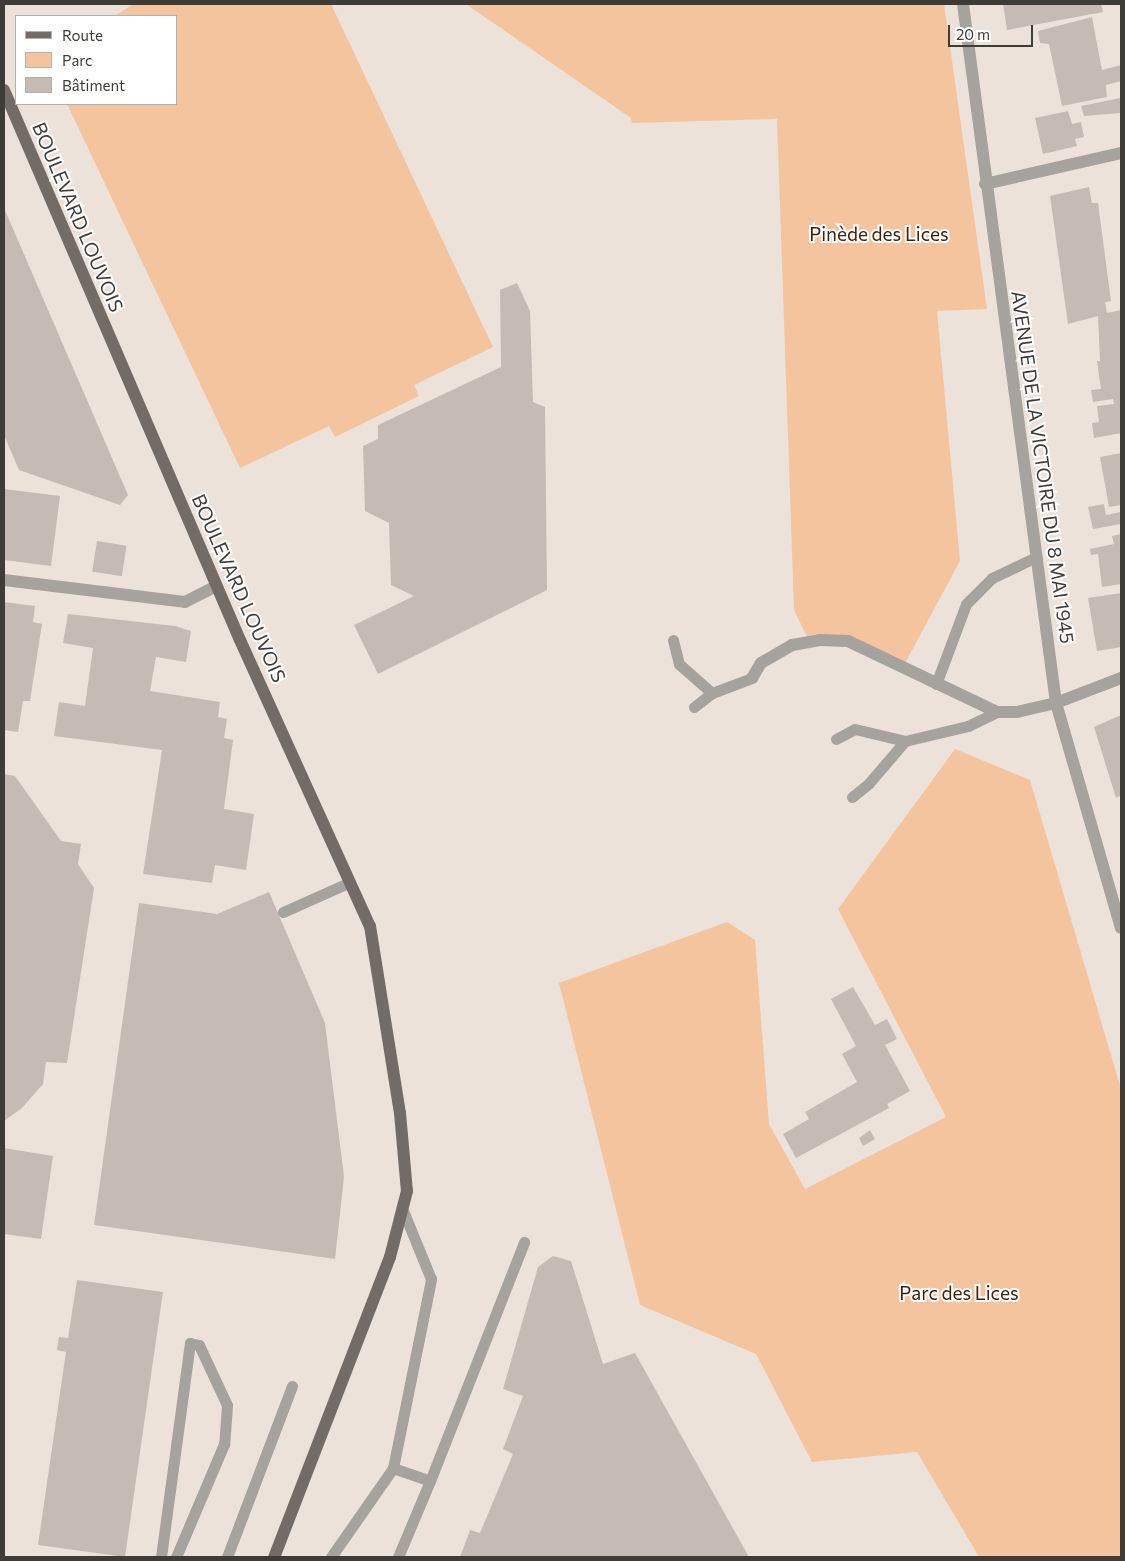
<!DOCTYPE html>
<html>
<head>
<meta charset="utf-8">
<style>
	body { margin:0 }
	#map { position:relative; width:1125px; height:1561px; overflow:hidden; background:#ece2da; font-family:Commissioner,sans-serif }
	div>[style] { position:absolute }
	[style*='--x'] { left:calc(var(--x)*1px); top:calc(var(--y)*1px); width:calc(var(--w)*1px); rotate:calc(var(--a)*1deg) }
	.green>* { inset:0; background:#f4c49f }
	.building>* { inset:0; background:#c6bbb4; transform-origin:0 0 }
	.service>* { height:11px; margin:-5.5px; padding:0 5.5px; transform-origin:5.5px; border-radius:5.5px; background:#a6a29e }
	.minor>* { height:12px; margin:-6px; padding:0 6px; transform-origin:6px; border-radius:6px; background:#a6a29e }
	.tertiary>* { height:12px; margin:-6px; padding:0 6px; transform-origin:6px; border-radius:6px; background:#a6a29e }
	.primary>* { height:12px; margin:-6px; padding:0 6px; transform-origin:6px; border-radius:6px; background:#736b65 }
	span { translate:-50% -50%; white-space:nowrap; text-align:center; line-height:1.15; -webkit-text-stroke:4px #fff; paint-order:stroke }
	.street-label { font-size:19px; color:#3f3b37 }
	.park-label { font-size:19px; color:#3b230e }
	.frame { position:absolute; inset:0; border:5px solid #3f3b37; pointer-events:none }
	.legend { position:absolute; left:15px; top:15px; width:162px; height:90px; box-sizing:border-box; background:#fff; border:1px solid #b2b1af; margin:0; padding:6px 9px; list-style:none; font-size:15px; color:#3f3b37 }
	.legend li { display:flex; align-items:center; gap:10px; height:25px }
	.legend b { width:25px; border:1px solid #b2b1af }
	.scale { position:absolute; left:948px; top:25px; width:85px; height:22px; box-sizing:border-box; border:2px solid #3f3b37; border-top:0; padding-left:6px; font-size:15px; line-height:18px; white-space:nowrap; color:#3f3b37; -webkit-text-stroke:4px #fff; paint-order:stroke }
</style>
</head>
<body>
<div id="map">
	<div class="green">
		<i style="clip-path:polygon(134px 4px,331px 4px,493px 347px,414px 385px,419px 396px,335px 437px,329px 426px,240px 468px,67px 104px,176px 104px,176px 16px,114px 16px)"></i>
		<i style="clip-path:polygon(466px 4px,944px 4px,987px 309px,937px 311px,960px 561px,904px 665px,868px 648px,809px 641px,794px 610px,777px 119px,632px 123px,631px 118px)"></i>
		<i style="clip-path:polygon(955px 749px,1030px 780px,1121px 1089px,1121px 1557px,979px 1557px,917px 1452px,812px 1462px,756px 1354px,640px 1305px,559px 983px,727px 922px,755px 940px,769px 1124px,805px 1189px,946px 1117px,838px 909px)"></i>
	</div>
	<div class="building">
		<i style="clip-path:polygon(1003px 4px,1101px 4px,1103px 12px,1007px 30px)"></i>
		<i style="clip-path:polygon(1092px 17px,1102px 70px,1121px 65px,1121px 81px,1106px 85px,1107px 97px,1062px 106px,1049px 44px,1040px 43px,1038px 31px)"></i>
		<i style="clip-path:polygon(1120px 98px,1121px 113px,1084px 116px,1081px 106px)"></i>
		<i style="clip-path:polygon(1068px 111px,1072px 124px,1081px 122px,1084px 137px,1075px 139px,1077px 146px,1043px 154px,1035px 118px)"></i>
		<i style="clip-path:polygon(1089px 187px,1092px 203px,1098px 203px,1111px 301px,1105px 302px,1107px 313px,1121px 310px,1121px 433px,1094px 438px,1092px 423px,1099px 422px,1097px 406px,1114px 404px,1113px 399px,1093px 402px,1091px 390px,1101px 389px,1097px 361px,1100px 361px,1098px 316px,1068px 324px,1050px 196px)"></i>
		<i style="clip-path:polygon(4px 208px,128px 495px,120px 505px,19px 470px,4px 435px)"></i>
		<i style="clip-path:polygon(517px 283px,530px 311px,533px 402px,545px 407px,547px 590px,378px 674px,354px 625px,414px 596px,391px 585px,389px 523px,365px 511px,363px 446px,378px 439px,378px 425px,501px 367px,500px 290px)"></i>
		<i style="clip-path:polygon(1121px 453px,1121px 505px,1109px 507px,1100px 457px)"></i>
		<i style="clip-path:polygon(4px 489px,60px 496px,51px 566px,4px 560px)"></i>
		<i style="clip-path:polygon(1104px 504px,1106px 515px,1121px 512px,1121px 524px,1093px 529px,1088px 507px)"></i>
		<i style="clip-path:polygon(1121px 534px,1121px 584px,1102px 587px,1098px 554px,1091px 555px,1090px 549px,1114px 544px,1112px 536px)"></i>
		<i style="left:97px;top:541px;width:30px;height:31px;rotate:9deg"></i>
		<i style="clip-path:polygon(1121px 593px,1121px 647px,1097px 651px,1088px 598px)"></i>
		<i style="clip-path:polygon(4px 602px,35px 606px,33px 622px,42px 624px,30px 701px,23px 701px,18px 732px,4px 730px)"></i>
		<i style="clip-path:polygon(68px 614px,175px 626px,191px 631px,186px 662px,156px 657px,150px 691px,220px 702px,218px 717px,227px 719px,224px 738px,233px 740px,224px 809px,254px 814px,246px 870px,215px 865px,212px 883px,143px 874px,162px 750px,54px 736px,59px 702px,85px 706px,93px 648px,63px 643px)"></i>
		<i style="clip-path:polygon(1121px 715px,1121px 795px,1116px 798px,1094px 727px)"></i>
		<i style="clip-path:polygon(4px 774px,15px 776px,61px 841px,81px 844px,78px 864px,94px 888px,67px 1063px,46px 1062px,43px 1084px,22px 1108px,4px 1121px)"></i>
		<i style="clip-path:polygon(269px 892px,325px 1023px,344px 1177px,335px 1259px,94px 1225px,139px 903px,217px 914px)"></i>
		<i style="clip-path:polygon(853px 987px,875px 1025px,887px 1019px,897px 1039px,885px 1045px,910px 1091px,887px 1104px,889px 1108px,796px 1158px,783px 1134px,809px 1119px,805px 1112px,857px 1082px,842px 1054px,856px 1046px,831px 999px)"></i>
		<i style="clip-path:polygon(870px 1130px,875px 1139px,863px 1146px,859px 1138px)"></i>
		<i style="clip-path:polygon(4px 1148px,53px 1156px,41px 1239px,4px 1234px)"></i>
		<i style="clip-path:polygon(553px 1256px,571px 1261px,603px 1364px,635px 1353px,749px 1557px,460px 1557px,470px 1530px,480px 1533px,513px 1454px,503px 1449px,523px 1396px,503px 1389px,538px 1267px)"></i>
		<i style="clip-path:polygon(77px 1280px,163px 1292px,125px 1557px,38px 1545px,66px 1352px,57px 1350px,59px 1337px,68px 1338px)"></i>
	</div>
	<div class="service">
		<i style="--x:673;--y:640;--w:25;--a:76"></i>
		<i style="--x:679;--y:664;--w:44;--a:41.3"></i>
		<i style="--x:712;--y:693;--w:43;--a:-20.6"></i>
		<i style="--x:936;--y:684;--w:85;--a:-69.4"></i>
		<i style="--x:966;--y:604;--w:37;--a:-45"></i>
		<i style="--x:992;--y:578;--w:49;--a:-25.5"></i>
		<i style="--x:694;--y:707;--w:23;--a:-38"></i>
		<i style="--x:836;--y:739;--w:21;--a:-28"></i>
		<i style="--x:855;--y:729;--w:51;--a:13.5"></i>
		<i style="--x:905;--y:741;--w:65;--a:-13.4"></i>
		<i style="--x:968;--y:726;--w:32;--a:-26"></i>
		<i style="--x:852;--y:797;--w:22;--a:-39"></i>
		<i style="--x:869;--y:783;--w:55;--a:-49.4"></i>
		<i style="--x:283;--y:912;--w:73;--a:-24.1"></i>
		<i style="--x:393;--y:1468;--w:39;--a:19"></i>
		<i style="--x:430;--y:1481;--w:257;--a:-68.5"></i>
		<i style="--x:161;--y:1557;--w:216;--a:-82.3"></i>
		<i style="--x:190;--y:1343;--w:9;--a:13"></i>
		<i style="--x:199;--y:1345;--w:66;--a:65"></i>
		<i style="--x:227;--y:1405;--w:39;--a:94"></i>
		<i style="--x:224;--y:1444;--w:123;--a:113"></i>
		<i style="--x:227;--y:1557;--w:183;--a:-69.2"></i>
		<i style="--x:331;--y:1557;--w:108;--a:-55.1"></i>
		<i style="--x:393;--y:1468;--w:193;--a:-78.6"></i>
		<i style="--x:431;--y:1279;--w:77;--a:-112.2"></i>
		<i style="--x:398;--y:1557;--w:82;--a:-67.2"></i>
	</div>
	<div class="minor">
		<i style="--x:985;--y:184;--w:139;--a:-12.8"></i>
		<i style="--x:4;--y:580;--w:182;--a:6.9"></i>
		<i style="--x:185;--y:602;--w:35;--a:-27"></i>
		<i style="--x:752;--y:678;--w:17;--a:-59"></i>
		<i style="--x:761;--y:663;--w:36;--a:-30"></i>
		<i style="--x:792;--y:645;--w:27;--a:-10"></i>
		<i style="--x:819;--y:640;--w:29;--a:2"></i>
		<i style="--x:848;--y:641;--w:165;--a:25.5"></i>
		<i style="--x:997;--y:712;--w:20;--a:0"></i>
		<i style="--x:1017;--y:712;--w:40;--a:-13"></i>
	</div>
	<div class="tertiary">
		<i style="--x:963;--y:4;--w:705;--a:82.42"></i>
		<i style="--x:1056;--y:703;--w:234;--a:73.9"></i>
		<i style="--x:1056;--y:703;--w:70;--a:-21"></i>
	</div>
	<div class="primary">
		<i style="--x:4;--y:90;--w:598;--a:66.78"></i>
		<i style="--x:240;--y:640;--w:314;--a:65.6"></i>
		<i style="--x:370;--y:926;--w:189;--a:80.9"></i>
		<i style="--x:400;--y:1113;--w:78;--a:84.9"></i>
		<i style="--x:407;--y:1191;--w:68;--a:104.4"></i>
		<i style="--x:390;--y:1257;--w:322;--a:111.1"></i>
	</div>
	<div class="street-label">
		<span style="left:78px;top:217px;rotate:67deg">BOULEVARD LOUVOIS</span>
		<span style="left:1043px;top:467px;rotate:82deg">AVENUE DE LA VICTOIRE DU 8 MAI 1945</span>
		<span style="left:239px;top:588px;rotate:66deg">BOULEVARD LOUVOIS</span>
	</div>
	<div class="park-label">
		<span style="left:879px;top:234px">Pinède des Lices</span>
		<span style="left:959px;top:1293px">Parc des Lices</span>
	</div>
	<div class="frame"></div>
	<ul class="legend">
	<li><b style="height:6px;background:#736b65"></b>Route</li>
	<li><b style="height:14px;background:#f4c49f"></b>Parc</li>
	<li><b style="height:14px;background:#c6bbb4"></b>Bâtiment</li>
	</ul>
	<div class="scale">20 m</div>
</div>
</body>
</html>
